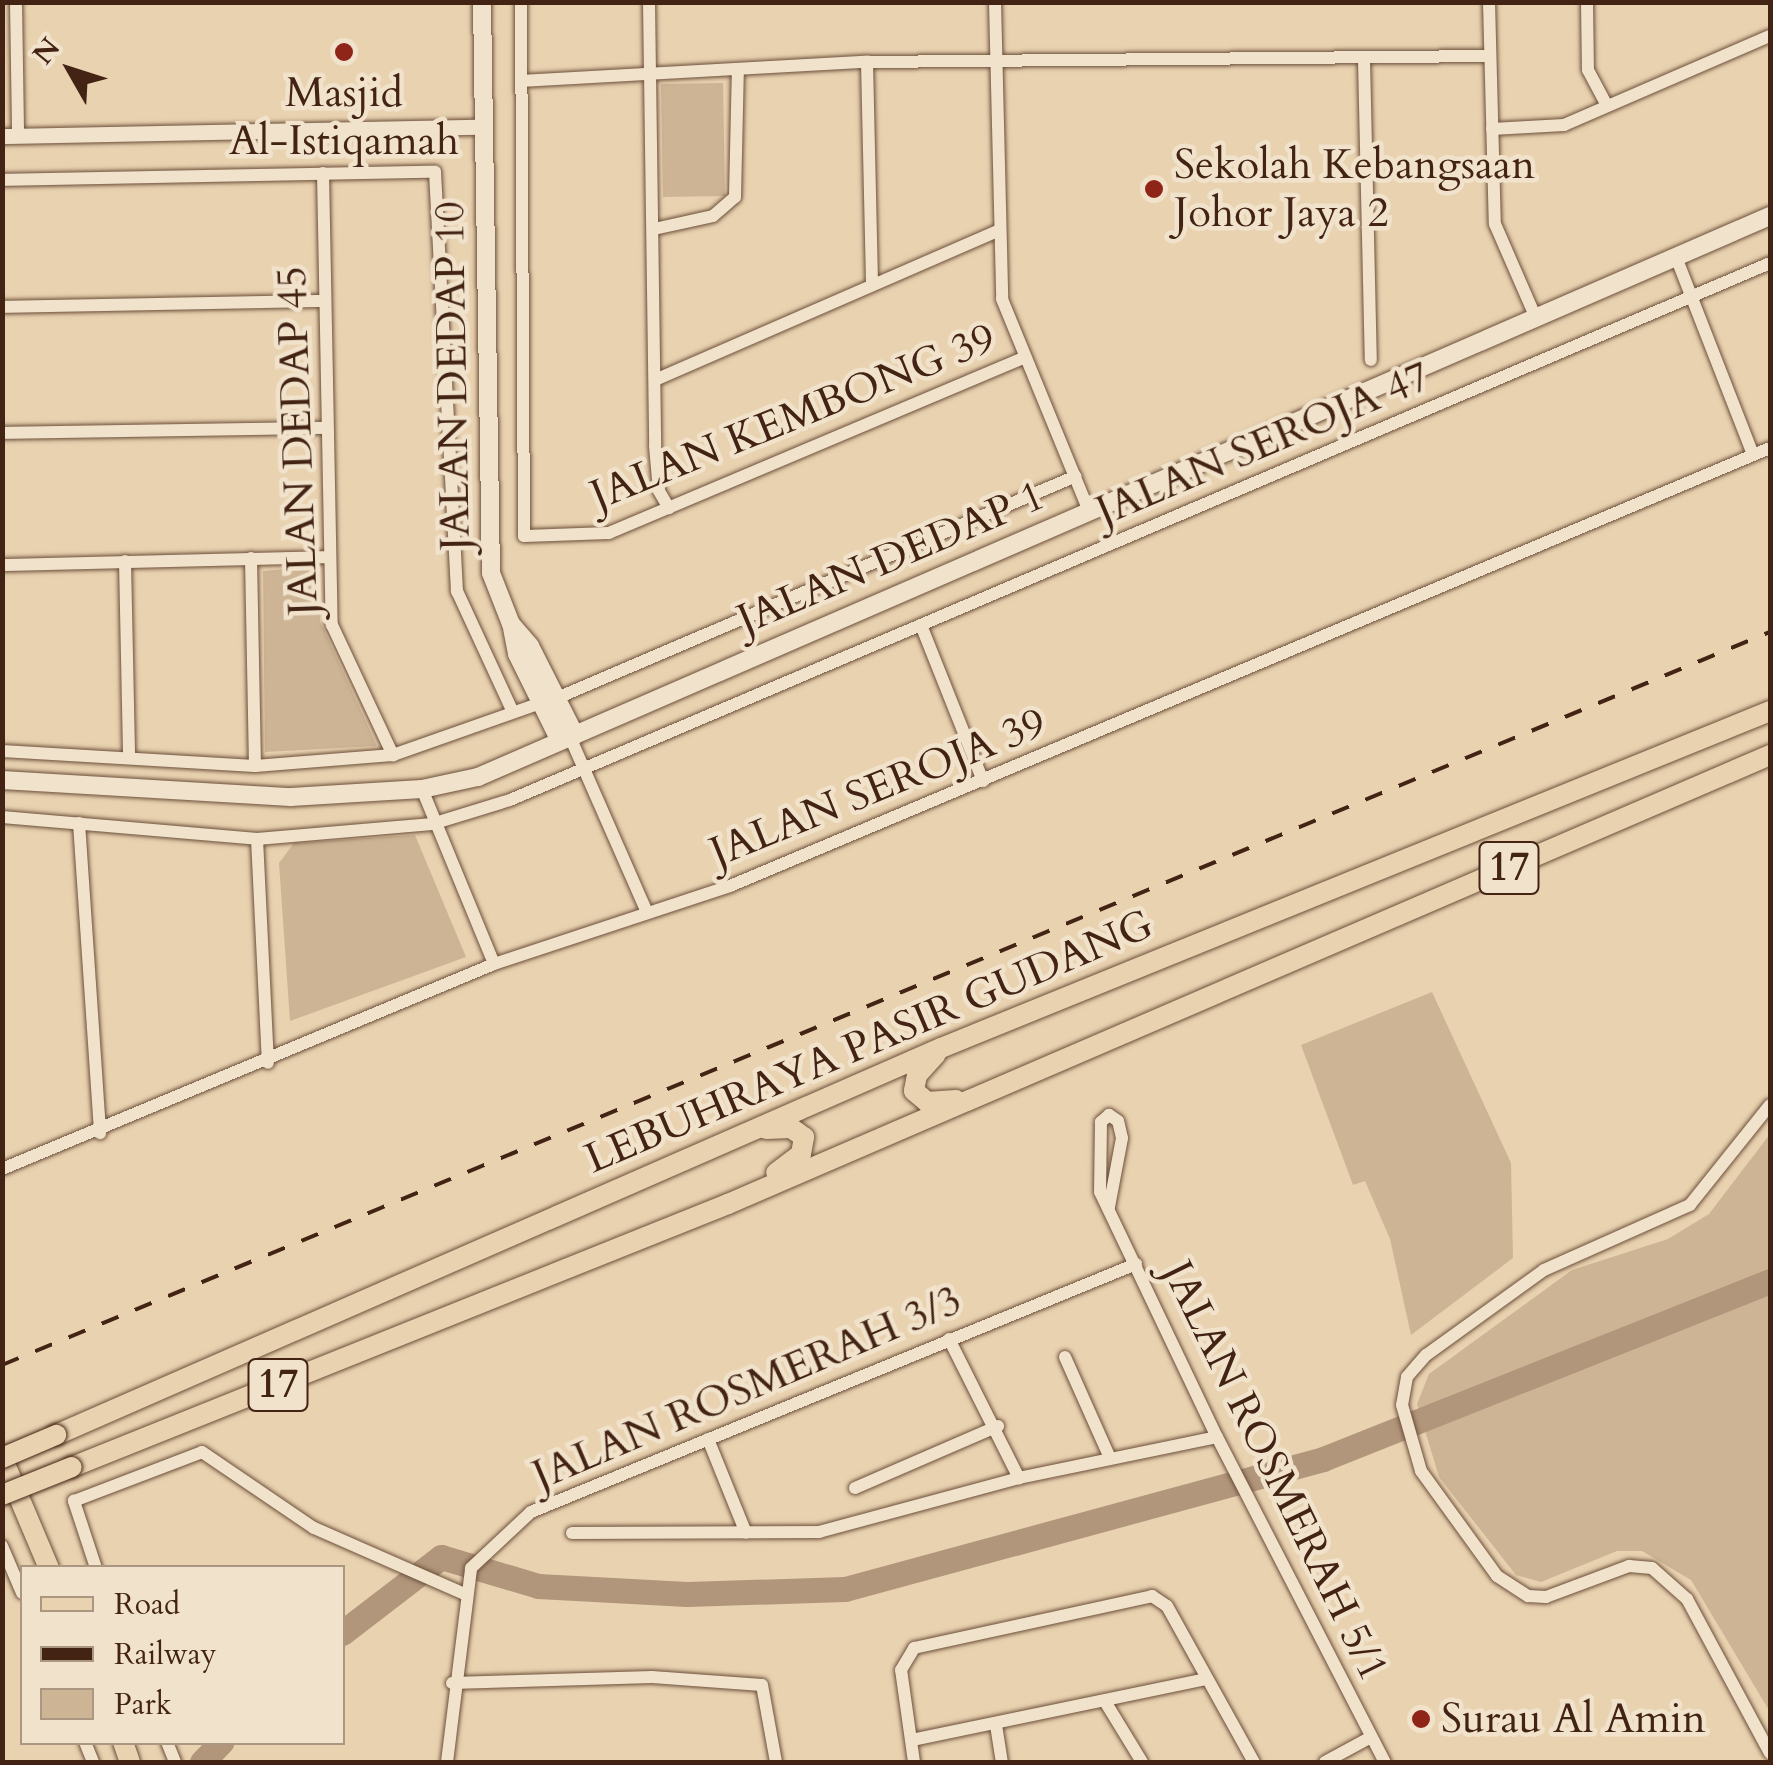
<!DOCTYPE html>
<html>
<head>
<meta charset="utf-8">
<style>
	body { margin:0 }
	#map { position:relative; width:1773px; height:1765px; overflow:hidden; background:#e9d2b0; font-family:Cardo,serif }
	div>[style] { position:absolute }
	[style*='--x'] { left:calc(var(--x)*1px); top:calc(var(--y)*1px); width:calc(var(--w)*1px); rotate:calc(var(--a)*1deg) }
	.green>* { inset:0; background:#cdb495; transform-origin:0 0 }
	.river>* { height:25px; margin:-12.5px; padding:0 12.5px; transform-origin:12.5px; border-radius:12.5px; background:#b1967b }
	.roads { filter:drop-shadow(0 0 2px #6c4f3a) drop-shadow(0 0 2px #6c4f3a) }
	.minor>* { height:12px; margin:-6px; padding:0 6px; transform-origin:6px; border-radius:6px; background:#f1e2cc }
	.tertiary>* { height:15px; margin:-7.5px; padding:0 7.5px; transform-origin:7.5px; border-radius:7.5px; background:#f1e2cc }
	.secondary>* { height:18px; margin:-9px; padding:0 9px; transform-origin:9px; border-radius:9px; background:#f1e2cc }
	.primary>* { height:20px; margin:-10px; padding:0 10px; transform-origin:10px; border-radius:10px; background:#e9d2b0 }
	.trunk>* { height:20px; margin:-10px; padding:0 10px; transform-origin:10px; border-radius:10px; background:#e9d2b0 }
	.rail>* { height:4px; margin-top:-2px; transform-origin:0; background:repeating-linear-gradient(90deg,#432313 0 18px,transparent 0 36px) }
	.bridges { filter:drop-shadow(0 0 2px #432313) drop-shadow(0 0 2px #432313) }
	.trunk-bridge>* { height:20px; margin:-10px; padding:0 10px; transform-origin:10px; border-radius:10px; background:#e9d2b0 }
	.dots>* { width:28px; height:28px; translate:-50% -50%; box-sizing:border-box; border:5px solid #f1e2cc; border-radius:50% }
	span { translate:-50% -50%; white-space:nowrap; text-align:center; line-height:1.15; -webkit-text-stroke:9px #f1e2cc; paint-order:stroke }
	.shield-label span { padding:2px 8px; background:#f1e2cc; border:2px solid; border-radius:8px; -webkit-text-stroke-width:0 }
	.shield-label { font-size:40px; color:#432313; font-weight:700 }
	.poi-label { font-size:42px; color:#432313 }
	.left { translate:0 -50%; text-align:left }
	.street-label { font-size:42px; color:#432313 }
	.frame { position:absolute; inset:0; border:5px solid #432313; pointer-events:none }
	.legend { position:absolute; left:20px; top:1565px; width:325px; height:180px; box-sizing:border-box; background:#f1e2cc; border:2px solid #ab9682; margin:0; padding:12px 18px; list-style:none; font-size:30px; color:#432313 }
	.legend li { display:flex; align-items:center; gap:20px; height:50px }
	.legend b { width:50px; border:2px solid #ab9682 }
	.north { position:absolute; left:20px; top:20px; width:100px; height:100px; -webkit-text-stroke:8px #f1e2cc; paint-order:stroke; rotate:309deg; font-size:28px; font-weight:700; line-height:40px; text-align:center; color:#432313 }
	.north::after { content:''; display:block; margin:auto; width:35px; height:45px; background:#432313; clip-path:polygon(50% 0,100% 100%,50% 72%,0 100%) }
</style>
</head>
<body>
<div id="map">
	<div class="green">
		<i style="left:723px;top:83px;width:113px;height:62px;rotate:89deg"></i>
		<i style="clip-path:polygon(319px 566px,320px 621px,377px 746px,265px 752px,263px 571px)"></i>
		<i style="clip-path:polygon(415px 835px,466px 957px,290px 1021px,279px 863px,294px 843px)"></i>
		<i style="clip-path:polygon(1432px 992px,1511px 1163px,1513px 1258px,1411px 1335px,1390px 1239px,1365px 1181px,1353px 1185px,1301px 1045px)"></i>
		<i style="clip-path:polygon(1770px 1134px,1770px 1712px,1691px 1580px,1642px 1551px,1617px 1551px,1541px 1582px,1516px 1575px,1439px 1477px,1417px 1404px,1429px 1374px,1572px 1270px,1668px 1239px,1709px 1214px)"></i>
	</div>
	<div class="river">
		<i style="--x:342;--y:1633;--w:125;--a:-37.5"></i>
		<i style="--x:441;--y:1557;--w:101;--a:16.6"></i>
		<i style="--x:538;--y:1586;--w:149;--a:3.1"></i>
		<i style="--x:687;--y:1594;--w:158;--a:-1.8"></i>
		<i style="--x:845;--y:1589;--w:495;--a:-15.2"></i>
		<i style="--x:1323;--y:1459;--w:481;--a:-21.7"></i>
		<i style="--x:202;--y:1762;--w:28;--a:-46"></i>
	</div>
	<div class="roads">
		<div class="minor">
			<i style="--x:16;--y:2;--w:134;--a:89.1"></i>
			<i style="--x:521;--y:2;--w:534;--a:89.68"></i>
			<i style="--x:524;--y:536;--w:85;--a:-2"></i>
			<i style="--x:609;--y:533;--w:452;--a:-22.9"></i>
			<i style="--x:649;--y:2;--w:444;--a:89.2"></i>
			<i style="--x:655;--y:446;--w:45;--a:84.9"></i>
			<i style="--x:659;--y:491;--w:20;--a:60"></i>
			<i style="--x:995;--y:2;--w:297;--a:88.6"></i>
			<i style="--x:1002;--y:299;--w:229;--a:67.7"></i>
			<i style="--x:1489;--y:2;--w:222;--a:88.5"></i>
			<i style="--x:1495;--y:224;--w:100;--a:66.5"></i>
			<i style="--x:1587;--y:2;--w:68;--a:89.2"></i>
			<i style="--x:1588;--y:70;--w:38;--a:62"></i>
			<i style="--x:1364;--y:60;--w:300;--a:88.7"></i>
			<i style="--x:867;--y:62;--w:222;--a:88.7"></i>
			<i style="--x:522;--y:81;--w:346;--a:-3.2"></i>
			<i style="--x:867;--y:62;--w:623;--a:-0.55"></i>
			<i style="--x:1492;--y:129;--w:72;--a:-3.2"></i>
			<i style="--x:1564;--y:125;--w:224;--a:-23.4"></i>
			<i style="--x:323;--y:173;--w:452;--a:88.9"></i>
			<i style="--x:332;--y:625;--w:144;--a:64.9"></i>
			<i style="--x:2;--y:180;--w:433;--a:-1.1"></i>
			<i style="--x:435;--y:172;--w:420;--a:87"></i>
			<i style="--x:457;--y:591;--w:133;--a:65.2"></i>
			<i style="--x:654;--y:229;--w:60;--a:-12.4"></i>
			<i style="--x:713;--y:216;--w:29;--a:-41"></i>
			<i style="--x:735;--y:197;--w:128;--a:-88.7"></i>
			<i style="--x:1676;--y:257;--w:212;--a:68.7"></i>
			<i style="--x:2;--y:307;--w:323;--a:-1.1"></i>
			<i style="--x:655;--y:380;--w:376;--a:-23.5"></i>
			<i style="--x:2;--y:433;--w:322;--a:-0.9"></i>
			<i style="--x:251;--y:558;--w:208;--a:88.9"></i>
			<i style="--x:125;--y:561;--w:195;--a:88.8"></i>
			<i style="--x:2;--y:565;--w:325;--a:-1.4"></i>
			<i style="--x:921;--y:625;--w:168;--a:68.3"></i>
			<i style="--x:557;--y:698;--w:564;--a:-23.16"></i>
			<i style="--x:570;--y:737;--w:191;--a:66.3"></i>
			<i style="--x:2;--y:751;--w:253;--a:3.4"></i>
			<i style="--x:255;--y:766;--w:138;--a:-4.6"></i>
			<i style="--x:393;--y:755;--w:157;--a:-19.4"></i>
			<i style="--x:422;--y:789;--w:189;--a:67.6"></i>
			<i style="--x:2;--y:817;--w:256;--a:4.9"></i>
			<i style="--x:257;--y:839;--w:176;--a:-4.9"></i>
			<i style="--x:432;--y:824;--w:82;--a:-17.1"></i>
			<i style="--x:510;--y:800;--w:1370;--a:-23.08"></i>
			<i style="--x:79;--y:823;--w:311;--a:86.1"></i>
			<i style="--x:257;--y:839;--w:224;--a:87.2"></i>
			<i style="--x:1770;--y:1105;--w:128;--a:128.7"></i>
			<i style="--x:1690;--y:1205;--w:160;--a:156"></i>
			<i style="--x:1544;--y:1270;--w:145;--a:144.2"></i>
			<i style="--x:1426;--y:1355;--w:29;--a:131"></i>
			<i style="--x:1407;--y:1377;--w:28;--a:100"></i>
			<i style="--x:1402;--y:1405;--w:69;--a:73.9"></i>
			<i style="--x:1421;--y:1471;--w:130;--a:54.1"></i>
			<i style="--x:1497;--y:1576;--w:37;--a:33"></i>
			<i style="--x:1528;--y:1596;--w:18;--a:3"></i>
			<i style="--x:1546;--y:1597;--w:89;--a:-20.5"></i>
			<i style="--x:1629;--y:1566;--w:23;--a:5"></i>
			<i style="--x:1652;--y:1568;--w:47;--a:41.5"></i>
			<i style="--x:1687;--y:1599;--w:175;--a:61.7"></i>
			<i style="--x:2;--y:1169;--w:533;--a:-22.62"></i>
			<i style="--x:494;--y:964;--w:249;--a:-18.3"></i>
			<i style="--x:730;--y:886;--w:1128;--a:-22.84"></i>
			<i style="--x:1109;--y:1207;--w:70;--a:-79.3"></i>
			<i style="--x:1122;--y:1138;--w:17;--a:-103"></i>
			<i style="--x:1118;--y:1121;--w:11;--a:-146"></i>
			<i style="--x:1109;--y:1115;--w:11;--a:139"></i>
			<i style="--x:1101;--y:1122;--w:70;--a:90.8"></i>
			<i style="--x:1100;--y:1192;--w:272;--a:64.5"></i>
			<i style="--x:1217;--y:1437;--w:366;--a:62.7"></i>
			<i style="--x:949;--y:1339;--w:156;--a:63.3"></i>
			<i style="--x:1065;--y:1357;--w:111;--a:66"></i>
			<i style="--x:708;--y:1439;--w:101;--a:68"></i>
			<i style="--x:855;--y:1488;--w:156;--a:-23.4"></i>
			<i style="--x:572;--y:1533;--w:247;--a:-0.2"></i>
			<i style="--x:819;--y:1532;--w:207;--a:-15.1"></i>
			<i style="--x:1019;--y:1478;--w:202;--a:-11.7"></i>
			<i style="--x:2;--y:1546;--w:51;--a:66.9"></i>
			<i style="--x:96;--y:1568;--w:71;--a:-108.2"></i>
			<i style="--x:74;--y:1501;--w:137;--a:-20.9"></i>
			<i style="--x:202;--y:1452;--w:135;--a:34.2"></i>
			<i style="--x:314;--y:1528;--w:164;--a:23.7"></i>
			<i style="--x:452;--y:1683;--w:200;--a:-1.7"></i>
			<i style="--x:652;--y:1677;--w:110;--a:4.2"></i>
			<i style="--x:762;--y:1685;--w:78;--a:79.7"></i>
			<i style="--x:1106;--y:1703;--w:69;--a:58.6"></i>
			<i style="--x:996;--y:1725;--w:37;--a:81"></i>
			<i style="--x:912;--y:1740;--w:301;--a:-11.7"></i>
			<i style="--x:85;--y:1742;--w:22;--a:68"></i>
			<i style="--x:167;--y:1742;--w:22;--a:68"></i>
			<i style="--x:447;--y:1762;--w:195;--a:-82.9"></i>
			<i style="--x:471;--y:1568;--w:82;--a:-43"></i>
			<i style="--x:531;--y:1512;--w:654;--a:-22.29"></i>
			<i style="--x:914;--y:1762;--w:93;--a:-98"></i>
			<i style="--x:901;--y:1670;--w:26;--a:-59"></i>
			<i style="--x:914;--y:1648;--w:244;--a:-12.3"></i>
			<i style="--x:1152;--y:1596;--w:18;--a:34"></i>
			<i style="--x:1167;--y:1606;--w:179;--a:60.9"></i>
			<i style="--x:1325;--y:1762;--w:52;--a:-28.5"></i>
		</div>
		<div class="tertiary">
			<i style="--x:2;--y:136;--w:481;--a:-1.1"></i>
		</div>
		<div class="secondary">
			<i style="--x:482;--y:2;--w:571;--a:89.1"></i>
			<i style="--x:491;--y:573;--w:55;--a:68.6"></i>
			<i style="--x:511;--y:624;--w:29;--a:49"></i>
			<i style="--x:530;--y:646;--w:100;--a:63.2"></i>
			<i style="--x:512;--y:628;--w:26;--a:79"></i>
			<i style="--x:517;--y:654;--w:97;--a:63.7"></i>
			<i style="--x:2;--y:780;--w:289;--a:3.4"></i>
			<i style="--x:291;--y:797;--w:131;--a:-3.5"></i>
			<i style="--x:422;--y:789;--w:57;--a:-12.1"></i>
			<i style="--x:478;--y:777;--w:1409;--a:-23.47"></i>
		</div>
		<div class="primary">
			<i style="--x:2;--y:1457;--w:121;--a:67.1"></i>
			<i style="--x:123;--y:1742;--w:21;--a:71"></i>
		</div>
		<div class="trunk">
			<i style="--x:936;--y:1054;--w:28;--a:132"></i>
			<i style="--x:917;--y:1075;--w:16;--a:101"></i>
			<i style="--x:914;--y:1091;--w:17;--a:40"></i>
			<i style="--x:927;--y:1102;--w:29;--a:-4"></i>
			<i style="--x:766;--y:1129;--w:25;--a:-2"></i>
			<i style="--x:791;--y:1128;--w:16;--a:35"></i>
			<i style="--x:804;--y:1137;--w:17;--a:100"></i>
			<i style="--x:801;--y:1154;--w:31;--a:143"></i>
			<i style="--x:56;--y:1435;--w:966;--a:-23.62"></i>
			<i style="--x:941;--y:1048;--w:895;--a:-22.12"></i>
			<i style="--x:72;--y:1467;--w:707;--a:-21.85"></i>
			<i style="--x:728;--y:1204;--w:1135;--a:-23.31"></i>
		</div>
	</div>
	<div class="rail">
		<i style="--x:2;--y:1365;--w:1914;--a:-22.52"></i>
	</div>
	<div class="bridges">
		<div class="trunk-bridge">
			<i style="--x:2;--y:1458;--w:59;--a:-23.1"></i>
			<i style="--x:2;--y:1495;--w:75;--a:-21.8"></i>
		</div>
	</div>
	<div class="dots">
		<i style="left:344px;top:52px;background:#8f2418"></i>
		<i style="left:1154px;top:189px;background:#8f2418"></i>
		<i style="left:1421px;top:1719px;background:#8f2418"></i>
	</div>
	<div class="shield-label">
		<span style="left:1509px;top:868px">17</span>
		<span style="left:278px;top:1385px">17</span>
	</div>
	<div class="poi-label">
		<span style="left:344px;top:117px">Masjid<br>Al-Istiqamah</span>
		<span class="left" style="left:1174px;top:189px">Sekolah Kebangsaan<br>Johor Jaya 2</span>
		<span class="left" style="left:1441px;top:1719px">Surau Al Amin</span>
	</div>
	<div class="street-label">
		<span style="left:453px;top:376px;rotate:-91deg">JALAN DEDAP 10</span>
		<span style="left:793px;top:417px;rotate:-22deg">JALAN KEMBONG 39</span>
		<span style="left:298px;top:441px;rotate:-92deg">JALAN DEDAP 45</span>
		<span style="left:1263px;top:444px;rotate:-23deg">JALAN SEROJA 47</span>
		<span style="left:891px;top:558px;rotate:-23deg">JALAN DEDAP 1</span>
		<span style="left:878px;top:788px;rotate:-22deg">JALAN SEROJA 39</span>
		<span style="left:869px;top:1042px;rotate:-23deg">LEBUHRAYA PASIR GUDANG</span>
		<span style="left:747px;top:1388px;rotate:-23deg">JALAN ROSMERAH 3/3</span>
		<span style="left:1275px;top:1471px;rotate:64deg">JALAN ROSMERAH 5/1</span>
	</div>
	<div class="frame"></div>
	<ul class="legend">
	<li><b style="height:12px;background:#e9d2b0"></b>Road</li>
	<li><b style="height:12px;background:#432313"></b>Railway</li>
	<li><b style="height:28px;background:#cdb495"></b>Park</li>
	</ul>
	<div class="north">N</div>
</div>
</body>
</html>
